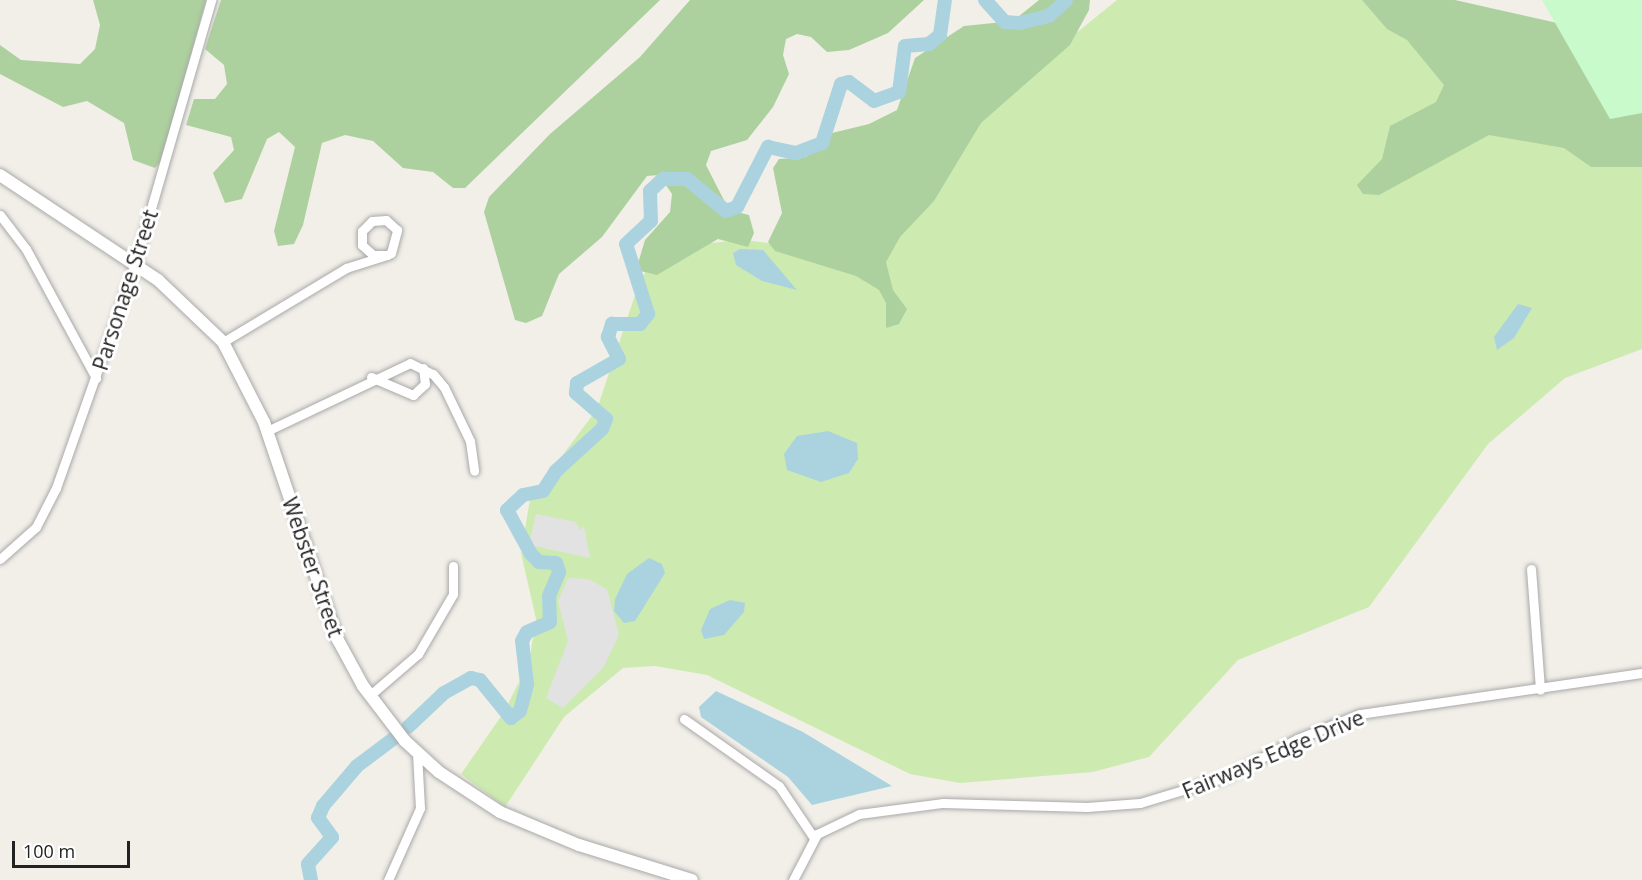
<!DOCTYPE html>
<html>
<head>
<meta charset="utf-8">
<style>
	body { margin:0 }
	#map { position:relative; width:1642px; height:880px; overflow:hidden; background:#f2efe9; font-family:"Open Sans",sans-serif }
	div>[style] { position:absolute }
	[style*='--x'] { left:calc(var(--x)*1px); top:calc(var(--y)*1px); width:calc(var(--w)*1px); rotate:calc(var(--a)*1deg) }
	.grass>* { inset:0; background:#cdebb0 }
	.forest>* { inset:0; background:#add19e }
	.park>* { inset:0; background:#c8facc }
	.parking>* { inset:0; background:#e2e2e2 }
	.water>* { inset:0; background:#aad3df }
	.river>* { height:14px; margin:-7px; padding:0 7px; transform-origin:7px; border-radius:7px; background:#aad3df }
	.roads { filter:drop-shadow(0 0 2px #a9a9a9) drop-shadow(0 0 2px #a9a9a9) }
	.minor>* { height:9px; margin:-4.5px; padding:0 4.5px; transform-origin:4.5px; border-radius:4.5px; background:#fff }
	.tertiary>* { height:12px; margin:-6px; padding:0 6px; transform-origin:6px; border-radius:6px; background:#fff }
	span { translate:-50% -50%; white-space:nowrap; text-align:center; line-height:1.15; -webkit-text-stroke:6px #fff; paint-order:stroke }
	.street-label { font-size:21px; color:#222 }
	.scale { position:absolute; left:12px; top:841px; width:118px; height:27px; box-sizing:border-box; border:3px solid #222; border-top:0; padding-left:8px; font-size:18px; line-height:21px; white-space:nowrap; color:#222; -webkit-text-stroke:4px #fff; paint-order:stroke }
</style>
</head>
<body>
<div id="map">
	<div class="grass">
		<i style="clip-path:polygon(1117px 0,1372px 0,1478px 120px,1642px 163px,1642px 349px,1565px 378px,1488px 444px,1369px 607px,1238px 660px,1149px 757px,1093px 772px,960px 783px,910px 774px,707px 675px,655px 666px,623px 668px,564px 717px,505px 807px,461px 774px,504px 712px,529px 662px,536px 619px,521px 553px,530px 499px,597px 409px,640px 280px,652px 263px,686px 245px,745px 240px,792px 246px,971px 118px)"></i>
	</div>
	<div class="forest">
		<i style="clip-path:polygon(93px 0,206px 0,162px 160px,155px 168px,133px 160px,124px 123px,87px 101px,63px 107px,0 74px,0 45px,21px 60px,80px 64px,95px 49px,100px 25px)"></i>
		<i style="clip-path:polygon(221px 0,660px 0,465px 188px,453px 188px,433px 172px,403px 168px,373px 141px,345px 135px,322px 143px,303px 225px,294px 244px,278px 246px,274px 231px,295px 147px,279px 132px,267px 139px,242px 199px,225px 203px,213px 173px,234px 150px,231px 137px,186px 125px,194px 99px,215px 99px,227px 84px,224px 65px,205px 49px)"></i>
		<i style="clip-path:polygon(690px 0,924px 0,888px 33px,849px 50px,827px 52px,811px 37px,797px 34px,786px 39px,783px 55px,789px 74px,773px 107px,747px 140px,711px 151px,706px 165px,729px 210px,749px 215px,754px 233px,748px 247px,718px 239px,657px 275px,636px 270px,645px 240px,670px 212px,672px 194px,659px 175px,647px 176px,602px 237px,559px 274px,542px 316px,526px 323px,515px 320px,484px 212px,489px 197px,550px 134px,640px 57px)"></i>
		<i style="clip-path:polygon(1039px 0,1090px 0,1089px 10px,1070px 45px,981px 123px,934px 201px,900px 237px,886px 262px,893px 290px,907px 309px,899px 324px,886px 328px,886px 303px,879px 290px,856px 276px,775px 251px,768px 242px,782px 213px,773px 168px,779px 159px,806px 157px,832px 133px,869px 124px,897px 110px,915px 58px,964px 26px,1013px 21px)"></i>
		<i style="clip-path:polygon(1362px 0,1455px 0,1642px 42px,1642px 167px,1591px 167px,1564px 148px,1489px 135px,1379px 195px,1363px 194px,1357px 185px,1382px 159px,1390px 126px,1436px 102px,1444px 85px,1407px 40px,1387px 29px)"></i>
	</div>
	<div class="park">
		<i style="clip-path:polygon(1542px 0,1642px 0,1642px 113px,1610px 119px)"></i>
	</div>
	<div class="parking">
		<i style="clip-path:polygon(536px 514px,576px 522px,580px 530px,584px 526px,590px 558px,529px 545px)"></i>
		<i style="clip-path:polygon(568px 578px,588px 579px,607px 589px,619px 635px,603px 668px,563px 708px,546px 698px,568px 641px,558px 601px)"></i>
	</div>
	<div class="water">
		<i style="clip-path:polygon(740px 249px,763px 250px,797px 290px,762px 281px,736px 265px,733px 253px)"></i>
		<i style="clip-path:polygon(1518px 304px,1532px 308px,1514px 338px,1497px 350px,1494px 337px)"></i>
		<i style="clip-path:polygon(828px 431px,857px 443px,858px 459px,849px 473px,821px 482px,787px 470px,784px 454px,797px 436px)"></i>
		<i style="clip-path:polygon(649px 558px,662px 564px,665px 573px,635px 621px,624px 623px,614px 611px,615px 599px,627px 574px)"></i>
		<i style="clip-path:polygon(730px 600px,745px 603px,744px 612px,724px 635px,704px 639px,701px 630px,710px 609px)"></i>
		<i style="clip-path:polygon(716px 691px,803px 732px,892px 786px,812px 805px,788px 777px,701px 717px,699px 707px)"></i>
	</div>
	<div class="river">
		<i style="--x:985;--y:0;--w:30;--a:48"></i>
		<i style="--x:1005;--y:22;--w:15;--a:4"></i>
		<i style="--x:1020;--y:23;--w:30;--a:-14"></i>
		<i style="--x:1049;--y:16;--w:23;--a:-43"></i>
		<i style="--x:408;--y:727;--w:50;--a:-43.4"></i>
		<i style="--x:444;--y:693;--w:31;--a:-29"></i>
		<i style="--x:471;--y:678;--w:9;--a:13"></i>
		<i style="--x:480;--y:680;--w:49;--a:50.8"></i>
		<i style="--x:511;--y:718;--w:11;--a:-38"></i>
		<i style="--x:520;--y:711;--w:28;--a:-75"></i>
		<i style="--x:527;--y:684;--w:43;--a:-96.6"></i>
		<i style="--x:522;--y:641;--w:10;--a:-61"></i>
		<i style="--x:527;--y:632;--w:25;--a:-23"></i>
		<i style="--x:550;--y:622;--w:26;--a:-92"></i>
		<i style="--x:549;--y:596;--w:26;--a:-67"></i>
		<i style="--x:559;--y:572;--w:9;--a:-108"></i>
		<i style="--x:556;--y:563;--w:17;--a:-177"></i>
		<i style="--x:539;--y:562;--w:11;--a:-135"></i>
		<i style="--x:531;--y:554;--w:50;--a:-118.6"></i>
		<i style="--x:507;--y:510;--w:22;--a:-43"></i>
		<i style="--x:523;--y:495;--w:20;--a:-11"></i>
		<i style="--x:543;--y:491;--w:24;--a:-57"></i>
		<i style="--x:556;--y:471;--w:62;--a:-42.4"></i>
		<i style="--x:602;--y:429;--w:11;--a:-68"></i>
		<i style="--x:606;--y:419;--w:40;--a:-139"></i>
		<i style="--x:576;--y:393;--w:10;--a:-84"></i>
		<i style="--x:577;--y:383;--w:48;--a:-29.7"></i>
		<i style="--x:619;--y:359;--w:25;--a:-117"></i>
		<i style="--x:608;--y:337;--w:14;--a:-73"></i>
		<i style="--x:612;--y:324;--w:28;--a:0"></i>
		<i style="--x:640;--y:324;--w:13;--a:-51"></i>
		<i style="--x:648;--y:314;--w:73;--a:-107.4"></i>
		<i style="--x:626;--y:244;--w:34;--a:-43"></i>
		<i style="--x:651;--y:221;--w:30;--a:-92"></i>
		<i style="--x:650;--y:191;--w:18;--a:-43"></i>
		<i style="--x:663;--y:179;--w:24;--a:0"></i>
		<i style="--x:687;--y:179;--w:50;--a:39.4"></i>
		<i style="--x:726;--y:211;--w:12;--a:-20"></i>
		<i style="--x:737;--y:207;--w:68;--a:-62.7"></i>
		<i style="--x:768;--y:147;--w:29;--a:12"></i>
		<i style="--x:796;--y:153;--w:28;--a:-21"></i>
		<i style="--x:822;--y:143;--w:62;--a:-72.1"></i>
		<i style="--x:841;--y:84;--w:8;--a:-14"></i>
		<i style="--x:849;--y:82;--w:31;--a:37"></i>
		<i style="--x:874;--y:101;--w:27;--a:-20"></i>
		<i style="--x:899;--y:92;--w:46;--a:-82.6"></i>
		<i style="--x:905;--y:46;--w:24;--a:-5"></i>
		<i style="--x:929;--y:44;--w:14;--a:-39"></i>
		<i style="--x:940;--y:35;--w:35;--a:-82"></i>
		<i style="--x:311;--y:880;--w:16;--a:-101"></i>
		<i style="--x:308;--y:864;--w:36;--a:-48"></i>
		<i style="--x:332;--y:837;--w:24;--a:-126"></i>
		<i style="--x:318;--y:818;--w:13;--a:-67"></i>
		<i style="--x:323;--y:806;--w:52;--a:-49.6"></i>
		<i style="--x:357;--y:766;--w:45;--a:-36.9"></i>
	</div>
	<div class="roads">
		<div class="minor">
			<i style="--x:0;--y:215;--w:43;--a:52.6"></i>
			<i style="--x:26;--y:249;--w:147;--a:61.5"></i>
			<i style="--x:223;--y:342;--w:144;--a:-31"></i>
			<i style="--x:346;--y:268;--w:43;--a:-17.6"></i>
			<i style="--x:387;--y:255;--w:4;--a:-27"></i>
			<i style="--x:391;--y:253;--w:24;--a:-75"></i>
			<i style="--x:397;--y:230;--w:15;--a:-138"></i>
			<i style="--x:386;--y:220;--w:14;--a:176"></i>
			<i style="--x:372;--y:221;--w:14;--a:135"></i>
			<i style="--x:362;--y:231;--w:14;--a:90"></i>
			<i style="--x:362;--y:245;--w:15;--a:42"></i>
			<i style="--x:373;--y:255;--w:14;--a:0"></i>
			<i style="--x:371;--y:377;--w:46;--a:23.2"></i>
			<i style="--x:413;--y:395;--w:16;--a:-43"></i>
			<i style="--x:425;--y:384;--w:16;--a:-97"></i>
			<i style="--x:267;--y:431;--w:158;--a:-25.4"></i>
			<i style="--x:410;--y:363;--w:25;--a:26"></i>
			<i style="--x:433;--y:374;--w:17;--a:50"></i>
			<i style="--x:444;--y:387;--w:60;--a:64.3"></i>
			<i style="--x:470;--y:441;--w:30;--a:82"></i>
			<i style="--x:0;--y:559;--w:48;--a:-41.6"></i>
			<i style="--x:36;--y:527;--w:44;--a:-62.9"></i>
			<i style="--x:56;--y:488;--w:238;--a:-70.6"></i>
			<i style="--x:135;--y:264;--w:275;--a:-73.9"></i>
			<i style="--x:1531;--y:569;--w:121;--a:85.7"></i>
			<i style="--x:369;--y:696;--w:65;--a:-40.6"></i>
			<i style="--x:418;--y:654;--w:69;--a:-59.7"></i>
			<i style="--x:453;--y:594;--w:28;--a:-90"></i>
			<i style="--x:684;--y:719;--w:116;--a:35.2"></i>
			<i style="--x:779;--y:786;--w:63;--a:56.1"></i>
			<i style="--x:388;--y:880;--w:79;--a:-66"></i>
			<i style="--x:420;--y:808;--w:56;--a:-93.1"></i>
			<i style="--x:793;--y:880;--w:52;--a:-62.4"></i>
			<i style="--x:817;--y:834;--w:47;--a:-25.5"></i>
			<i style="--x:859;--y:814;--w:85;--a:-7.5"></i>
			<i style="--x:943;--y:803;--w:144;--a:1.6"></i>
			<i style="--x:1087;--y:807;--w:53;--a:-4.3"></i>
			<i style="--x:1140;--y:803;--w:90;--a:-16.8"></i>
			<i style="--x:1226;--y:777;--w:81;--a:-28.2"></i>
			<i style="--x:1297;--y:739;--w:68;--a:-21.6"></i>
			<i style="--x:1360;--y:714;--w:285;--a:-8.3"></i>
		</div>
		<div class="tertiary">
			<i style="--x:0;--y:175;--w:190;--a:33.6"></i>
			<i style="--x:158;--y:280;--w:90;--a:43.6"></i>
			<i style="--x:223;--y:342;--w:90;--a:62.9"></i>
			<i style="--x:264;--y:422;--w:230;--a:71.3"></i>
			<i style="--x:338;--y:640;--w:52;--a:61.5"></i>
			<i style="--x:363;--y:686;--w:69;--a:52.6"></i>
			<i style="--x:405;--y:741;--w:46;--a:42.4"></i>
			<i style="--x:439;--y:772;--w:73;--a:33.3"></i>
			<i style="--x:500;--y:812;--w:86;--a:22.7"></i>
			<i style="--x:579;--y:845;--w:118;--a:17.2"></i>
		</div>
	</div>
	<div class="street-label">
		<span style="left:125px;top:290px;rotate:-72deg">Parsonage Street</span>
		<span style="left:313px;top:567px;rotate:71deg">Webster Street</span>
		<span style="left:1273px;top:754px;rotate:-23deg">Fairways Edge Drive</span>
	</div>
	<div class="scale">100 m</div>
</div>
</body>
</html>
